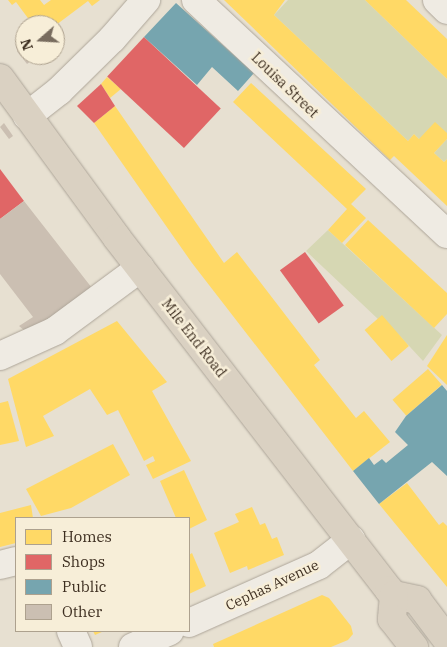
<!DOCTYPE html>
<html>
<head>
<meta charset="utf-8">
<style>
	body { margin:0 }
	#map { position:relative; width:447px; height:647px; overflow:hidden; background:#e7e0d1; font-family:"IBM Plex Serif",serif }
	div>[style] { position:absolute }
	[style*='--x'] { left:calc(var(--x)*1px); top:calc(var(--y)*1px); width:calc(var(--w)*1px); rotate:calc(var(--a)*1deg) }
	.green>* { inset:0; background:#d6d7b3 }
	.homes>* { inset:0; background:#ffd966; transform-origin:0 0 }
	.shops>* { inset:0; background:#e06666; transform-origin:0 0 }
	.public>* { inset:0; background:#76a5af }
	.building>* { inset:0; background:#cbbfb2 }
	.roads { filter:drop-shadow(0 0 1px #ada599) drop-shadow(0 0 1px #ada599) }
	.minor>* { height:28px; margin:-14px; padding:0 14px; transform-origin:14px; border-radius:14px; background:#efebe3 }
	.highway>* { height:28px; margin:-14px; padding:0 14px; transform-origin:14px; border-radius:14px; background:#dad1c2 }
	span { translate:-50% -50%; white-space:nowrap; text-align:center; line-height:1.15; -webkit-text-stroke:5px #f7eed8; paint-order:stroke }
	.street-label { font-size:14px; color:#3d2e20 }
	.legend { position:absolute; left:15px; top:517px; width:175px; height:115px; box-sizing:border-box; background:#f7eed8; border:1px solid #ada18e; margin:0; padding:6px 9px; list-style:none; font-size:15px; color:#3d2e20 }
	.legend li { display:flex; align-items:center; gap:10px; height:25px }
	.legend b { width:25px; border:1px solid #ada18e }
	.north { position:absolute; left:15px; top:15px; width:50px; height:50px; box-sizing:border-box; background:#f7eed8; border:1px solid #ada18e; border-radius:50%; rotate:251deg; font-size:14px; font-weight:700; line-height:20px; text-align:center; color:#3d2e20 }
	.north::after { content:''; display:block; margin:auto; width:18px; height:22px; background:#786c5e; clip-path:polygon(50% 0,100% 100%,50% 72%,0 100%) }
</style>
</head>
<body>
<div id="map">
	<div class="green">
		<i style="clip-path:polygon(288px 0,365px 0,447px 79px,447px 133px,419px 139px,414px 134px,408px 141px,274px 15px)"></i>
		<i style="clip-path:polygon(447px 139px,447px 159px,444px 162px,434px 153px)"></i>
		<i style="clip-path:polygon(328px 230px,442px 335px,423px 361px,386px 321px,379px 320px,306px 251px)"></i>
	</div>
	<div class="homes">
		<i style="clip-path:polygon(8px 0,40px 0,44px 5px,51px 0,100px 0,92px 6px,88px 1px,56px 25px,33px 25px,16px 2px,12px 5px)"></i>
		<i style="clip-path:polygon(224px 0,285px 0,274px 15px,408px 141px,414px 134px,419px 139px,435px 122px,447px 133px,447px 139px,434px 153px,444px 162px,447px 159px,447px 206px,394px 156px,390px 160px)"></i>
		<i style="clip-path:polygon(365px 0,406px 0,447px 39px,447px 79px)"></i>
		<i style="clip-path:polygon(107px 77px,121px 89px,110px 98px,101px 84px)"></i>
		<i style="clip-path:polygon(251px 83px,366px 189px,351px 204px,366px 218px,342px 243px,328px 230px,347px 209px,233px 102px)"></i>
		<i style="clip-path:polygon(115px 106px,224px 263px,237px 252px,320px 360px,314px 365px,356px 418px,364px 411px,390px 442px,353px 471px,192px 263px,94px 123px)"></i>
		<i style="clip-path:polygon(368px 220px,447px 293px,447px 314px,434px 328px,345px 245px)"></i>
		<i style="left:382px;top:315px;width:41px;height:23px;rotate:49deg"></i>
		<i style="clip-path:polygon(117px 321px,167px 382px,152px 391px,191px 461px,153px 479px,146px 465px,155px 461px,153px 456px,144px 461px,118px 410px,107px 415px,90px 389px,43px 416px,54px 436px,26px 447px,8px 379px)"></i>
		<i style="clip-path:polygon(447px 335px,447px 385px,427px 366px)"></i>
		<i style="left:428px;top:369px;width:21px;height:47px;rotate:49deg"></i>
		<i style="clip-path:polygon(8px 401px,19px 441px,0 445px,0 403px)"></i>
		<i style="clip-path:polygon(113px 444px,130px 475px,71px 508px,41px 516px,26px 489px)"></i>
		<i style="clip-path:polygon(184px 470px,207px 520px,189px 529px,189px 518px,176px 518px,160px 481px)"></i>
		<i style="clip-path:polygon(407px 483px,439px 525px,443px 522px,447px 526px,447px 587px,379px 504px)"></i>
		<i style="clip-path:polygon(31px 505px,33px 518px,16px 518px,16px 543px,0 547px,0 513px)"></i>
		<i style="clip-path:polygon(252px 507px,260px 525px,265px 523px,272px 539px,277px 537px,284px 555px,248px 570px,247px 566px,230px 573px,214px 533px,239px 522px,235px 514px)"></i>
		<i style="clip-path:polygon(192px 553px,206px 586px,189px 594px,189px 555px)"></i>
		<i style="clip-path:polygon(322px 595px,329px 598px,351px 626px,353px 634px,348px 640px,331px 647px,214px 647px,213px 644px)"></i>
		<i style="clip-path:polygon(93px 631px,104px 631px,95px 635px)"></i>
	</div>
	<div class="shops">
		<i style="left:144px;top:37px;width:105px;height:54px;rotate:43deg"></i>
		<i style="clip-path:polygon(101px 84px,115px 106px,94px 123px,77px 106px)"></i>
		<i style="clip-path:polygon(0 169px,24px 201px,0 219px)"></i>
		<i style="left:305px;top:252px;width:66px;height:31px;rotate:54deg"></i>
	</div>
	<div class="public">
		<i style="clip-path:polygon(176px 3px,254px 73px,238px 91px,212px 67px,197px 85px,144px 37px)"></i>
		<i style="clip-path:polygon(442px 385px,447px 391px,447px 476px,432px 462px,379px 504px,353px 471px,369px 458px,374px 465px,382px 459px,386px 463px,408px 445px,395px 432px,406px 416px)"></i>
	</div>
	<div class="building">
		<i style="clip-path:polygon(22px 48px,31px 61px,27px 64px,17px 51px)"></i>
		<i style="clip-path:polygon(4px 123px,13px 136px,9px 139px,0 127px)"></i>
		<i style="clip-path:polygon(24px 201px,92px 288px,51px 320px,25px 331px,19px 326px,33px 317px,0 274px,0 219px)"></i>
	</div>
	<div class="roads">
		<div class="minor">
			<i style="--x:196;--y:0;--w:343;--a:43"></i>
			<i style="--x:437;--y:0;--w:14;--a:45"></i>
			<i style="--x:27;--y:116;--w:41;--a:-38"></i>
			<i style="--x:59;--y:91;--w:74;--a:-44.5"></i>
			<i style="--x:112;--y:39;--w:52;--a:-48.9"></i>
			<i style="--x:0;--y:356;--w:60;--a:-24.4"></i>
			<i style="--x:55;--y:331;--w:106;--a:-36.5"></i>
			<i style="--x:0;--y:565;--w:16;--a:-14"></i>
			<i style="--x:189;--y:623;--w:142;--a:-24"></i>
			<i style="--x:319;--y:565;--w:41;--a:-38"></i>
			<i style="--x:71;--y:631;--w:17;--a:66"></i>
			<i style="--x:133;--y:647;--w:40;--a:-23.4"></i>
		</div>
		<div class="highway">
			<i style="--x:0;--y:78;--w:198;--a:53.8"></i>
			<i style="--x:117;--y:238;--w:445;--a:52.3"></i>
			<i style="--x:389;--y:590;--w:7;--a:45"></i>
			<i style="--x:394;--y:595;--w:24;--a:12"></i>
			<i style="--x:417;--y:600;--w:50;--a:53.1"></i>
			<i style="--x:394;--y:595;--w:24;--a:95"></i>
			<i style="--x:392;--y:619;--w:36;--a:52"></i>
		</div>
	</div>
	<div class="street-label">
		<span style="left:285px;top:85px;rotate:44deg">Louisa Street</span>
		<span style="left:194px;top:338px;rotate:52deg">Mile End Road</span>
		<span style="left:272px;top:585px;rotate:-25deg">Cephas Avenue</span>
	</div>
	<ul class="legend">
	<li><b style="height:14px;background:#ffd966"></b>Homes</li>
	<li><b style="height:14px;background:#e06666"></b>Shops</li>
	<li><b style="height:14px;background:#76a5af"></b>Public</li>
	<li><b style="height:14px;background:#cbbfb2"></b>Other</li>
	</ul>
	<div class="north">N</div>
</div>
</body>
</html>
